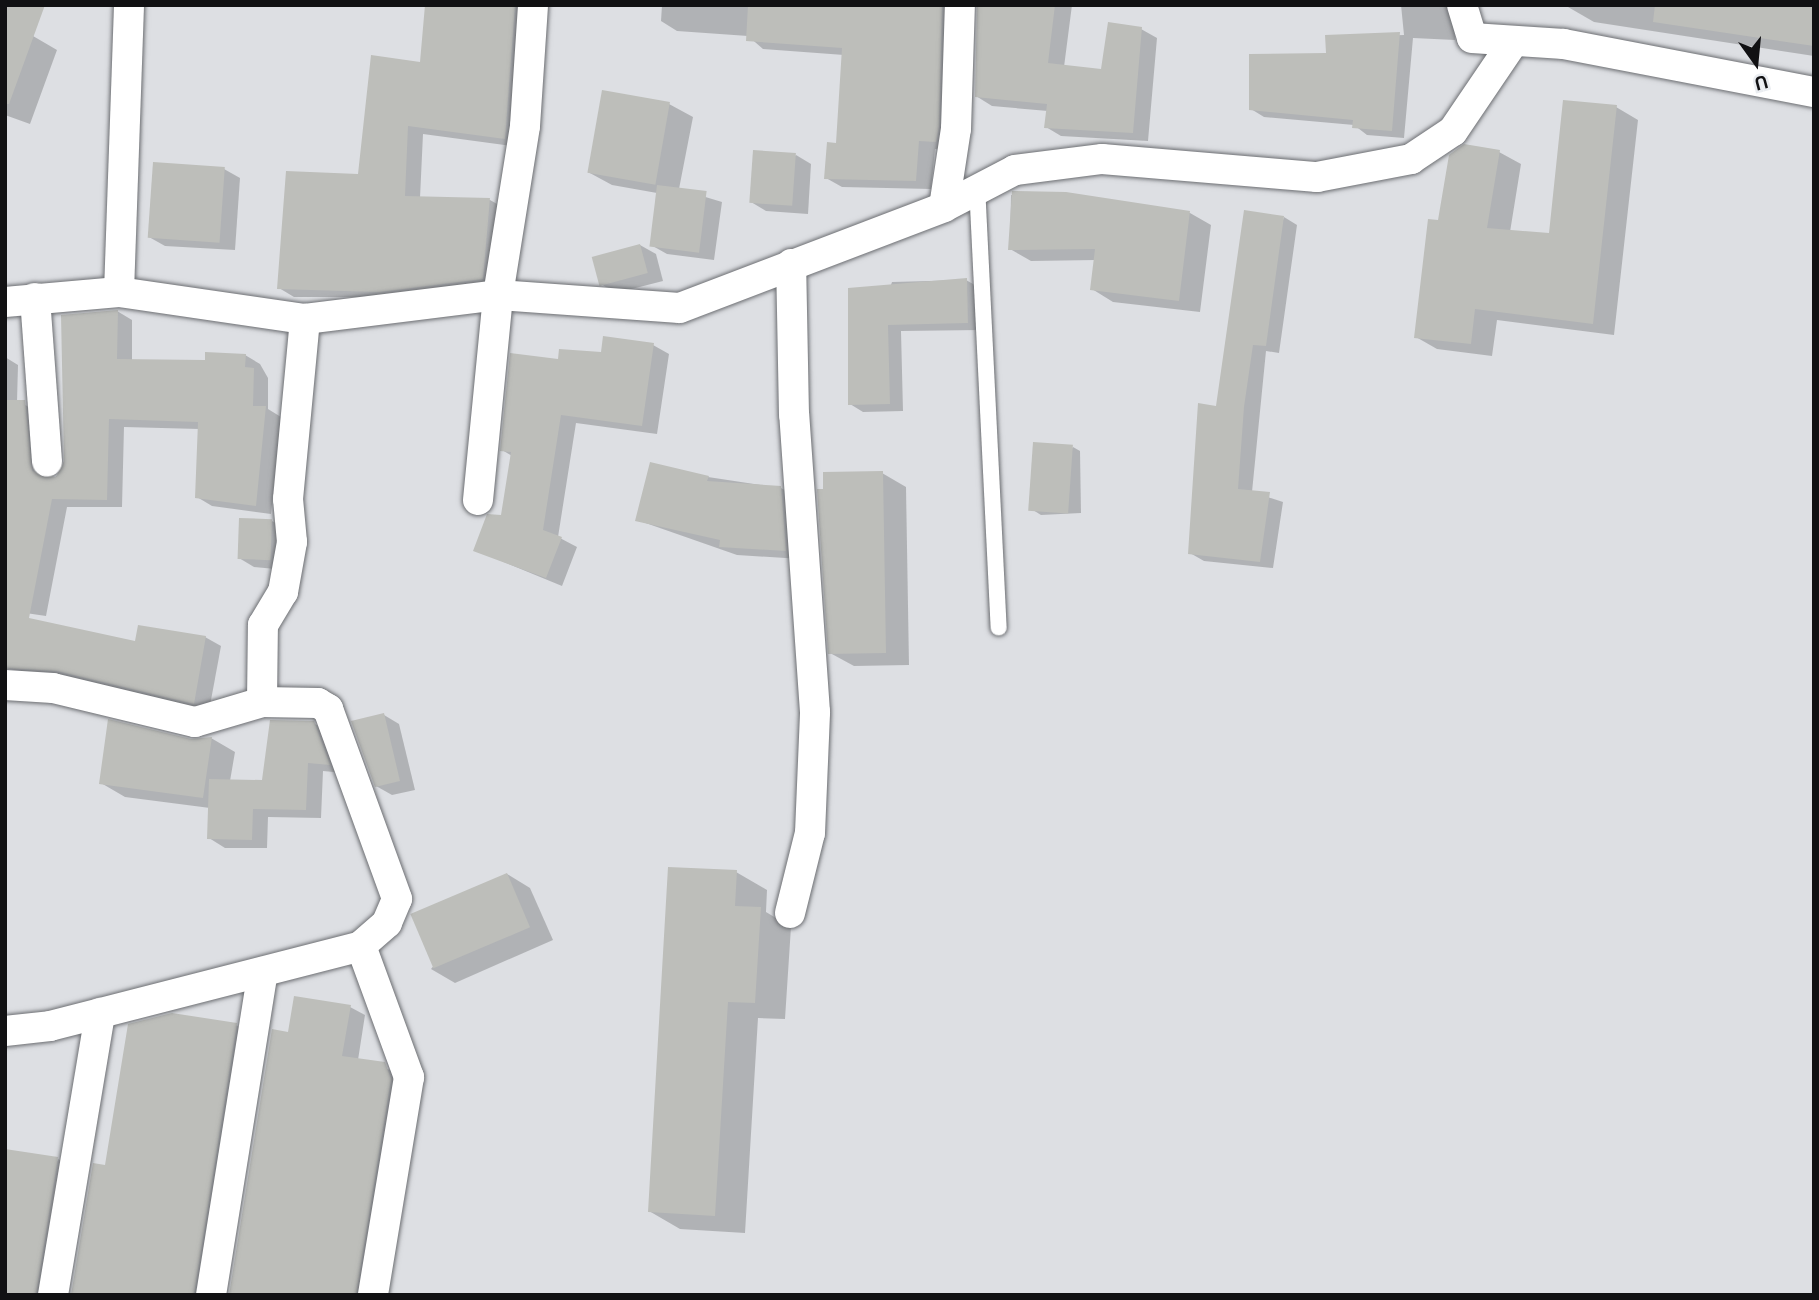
<!DOCTYPE html>
<html>
<head>
<meta charset="utf-8">
<style>
	body { margin:0 }
	#map { position:relative; width:1819px; height:1300px; overflow:hidden; background:#dddfe3; font-family:Ubuntu,sans-serif }
	div>[style] { position:absolute }
	[style*='--x'] { left:calc(var(--x)*1px); top:calc(var(--y)*1px); width:calc(var(--w)*1px); rotate:calc(var(--a)*1deg) }
	.shadow>* { inset:0; background:#0003 }
	.building>* { inset:0; background:#bdbeba; transform-origin:0 0 }
	.roads { filter:drop-shadow(0 0 2px #6c6e72) drop-shadow(0 0 2px #6c6e72) }
	.service>* { height:16px; margin:-8px; padding:0 8px; transform-origin:8px; border-radius:8px; background:#fff }
	.minor>* { height:30px; margin:-15px; padding:0 15px; transform-origin:15px; border-radius:15px; background:#fff }
	span { translate:-50% -50%; white-space:nowrap; text-align:center; line-height:1.15; -webkit-text-stroke:7px #eaedf1; paint-order:stroke }
	.frame { position:absolute; inset:0; border:7px solid #111113; pointer-events:none }
	.north { position:absolute; left:1721px; top:28px; width:70px; height:70px; -webkit-text-stroke:5px #eaedf1; paint-order:stroke; rotate:165deg; font-size:19px; font-weight:700; line-height:28px; text-align:center; color:#111113 }
	.north::after { content:''; display:block; margin:auto; width:24px; height:32px; background:#111113; clip-path:polygon(50% 0,100% 100%,50% 72%,0 100%) }
</style>
</head>
<body>
<div id="map">
	<div class="shadow">
		<i style="clip-path:polygon(5px 5px,33px 36px,57px 50px,30px 124px,5px 115px)"></i>
		<i style="clip-path:polygon(427px 5px,536px 5px,520px 147px,423px 134px,420px 198px,490px 200px,506px 209px,498px 287px,422px 297px,294px 297px,279px 288px,359px 176px,421px 64px)"></i>
		<i style="clip-path:polygon(662px 5px,966px 5px,952px 150px,935px 149px,931px 189px,842px 187px,826px 178px,837px 145px,844px 55px,763px 49px,748px 36px,677px 31px,661px 21px)"></i>
		<i style="clip-path:polygon(979px 5px,1072px 5px,1064px 67px,1102px 71px,1141px 29px,1157px 38px,1148px 141px,1061px 136px,1046px 127px,1048px 111px,992px 106px,976px 96px)"></i>
		<i style="clip-path:polygon(1401px 5px,1454px 5px,1455px 40px,1413px 38px,1404px 138px,1367px 135px,1354px 125px,1264px 117px,1251px 109px,1328px 55px,1327px 37px,1404px 35px)"></i>
		<i style="clip-path:polygon(1814px 5px,1814px 56px,1594px 22px,1568px 7px)"></i>
		<i style="clip-path:polygon(669px 104px,693px 117px,679px 189px,722px 202px,714px 260px,667px 254px,651px 245px,657px 193px,612px 185px,588px 172px)"></i>
		<i style="clip-path:polygon(1616px 107px,1638px 120px,1614px 335px,1497px 320px,1492px 356px,1437px 349px,1416px 337px,1439px 222px,1499px 152px,1521px 164px,1510px 232px,1550px 235px)"></i>
		<i style="clip-path:polygon(796px 155px,811px 164px,808px 214px,766px 211px,751px 202px)"></i>
		<i style="clip-path:polygon(224px 169px,240px 178px,235px 250px,165px 246px,149px 237px)"></i>
		<i style="clip-path:polygon(1011px 195px,1190px 213px,1211px 225px,1200px 312px,1113px 302px,1092px 289px,1096px 260px,1031px 261px,1010px 249px)"></i>
		<i style="clip-path:polygon(1284px 217px,1297px 225px,1279px 353px,1266px 351px,1252px 492px,1283px 502px,1273px 568px,1204px 561px,1190px 553px,1218px 408px)"></i>
		<i style="clip-path:polygon(640px 245px,656px 254px,663px 281px,616px 293px,601px 284px)"></i>
		<i style="clip-path:polygon(966px 280px,980px 288px,981px 330px,901px 331px,903px 411px,863px 412px,850px 404px,892px 282px)"></i>
		<i style="clip-path:polygon(117px 311px,132px 320px,132px 361px,206px 362px,245px 355px,260px 364px,268px 378px,268px 409px,281px 417px,271px 514px,212px 506px,197px 497px,199px 429px,124px 427px,122px 507px,67px 507px,46px 616px,5px 610px,5px 357px,18px 365px,17px 402px,40px 411px,48px 482px,65px 470px)"></i>
		<i style="clip-path:polygon(653px 345px,669px 354px,657px 434px,576px 423px,558px 537px,577px 547px,562px 586px,475px 550px,503px 516px,512px 456px,502px 450px,560px 361px)"></i>
		<i style="clip-path:polygon(1073px 447px,1080px 451px,1081px 513px,1041px 515px,1033px 510px)"></i>
		<i style="clip-path:polygon(882px 473px,906px 487px,909px 665px,854px 666px,830px 653px)"></i>
		<i style="clip-path:polygon(708px 477px,781px 488px,797px 497px,801px 559px,737px 555px,637px 520px)"></i>
		<i style="clip-path:polygon(272px 521px,287px 530px,286px 570px,254px 567px,239px 558px)"></i>
		<i style="clip-path:polygon(205px 637px,221px 646px,209px 711px,5px 668px,5px 649px)"></i>
		<i style="clip-path:polygon(384px 715px,399px 724px,415px 790px,392px 795px,376px 786px)"></i>
		<i style="clip-path:polygon(313px 723px,329px 732px,344px 773px,323px 771px,321px 818px,268px 817px,267px 848px,225px 848px,209px 838px,210px 808px,125px 797px,101px 783px,191px 741px,211px 738px,235px 752px,230px 781px,264px 782px)"></i>
		<i style="clip-path:polygon(736px 872px,767px 890px,766px 912px,791px 927px,785px 1019px,758px 1018px,745px 1233px,680px 1229px,649px 1211px)"></i>
		<i style="clip-path:polygon(507px 874px,530px 888px,553px 940px,455px 983px,431px 969px)"></i>
		<i style="clip-path:polygon(350px 1007px,365px 1015px,358px 1060px,400px 1073px,371px 1295px,231px 1295px,290px 1034px)"></i>
		<i style="clip-path:polygon(236px 1025px,251px 1034px,209px 1295px,73px 1295px,106px 1167px)"></i>
		<i style="clip-path:polygon(58px 1159px,72px 1167px,51px 1295px,5px 1295px)"></i>
	</div>
	<div class="building">
		<i style="clip-path:polygon(5px 5px,45px 5px,9px 104px,5px 104px)"></i>
		<i style="clip-path:polygon(425px 5px,515px 5px,505px 139px,408px 126px,405px 196px,490px 198px,483px 279px,379px 292px,277px 289px,286px 171px,358px 174px,371px 55px,420px 62px)"></i>
		<i style="clip-path:polygon(748px 5px,942px 5px,939px 127px,936px 142px,919px 141px,916px 181px,824px 179px,827px 142px,836px 143px,842px 48px,746px 41px)"></i>
		<i style="clip-path:polygon(977px 5px,1055px 5px,1048px 63px,1101px 69px,1108px 22px,1142px 27px,1133px 133px,1044px 128px,1047px 104px,975px 97px)"></i>
		<i style="clip-path:polygon(1655px 5px,1814px 5px,1814px 46px,1653px 22px)"></i>
		<i style="clip-path:polygon(1400px 32px,1392px 131px,1352px 128px,1353px 120px,1249px 110px,1249px 54px,1326px 53px,1325px 35px)"></i>
		<i style="left:602px;top:90px;width:69px;height:84px;rotate:10deg"></i>
		<i style="clip-path:polygon(1563px 100px,1617px 105px,1593px 324px,1475px 309px,1471px 344px,1414px 338px,1428px 219px,1438px 220px,1449px 155px,1464px 144px,1500px 150px,1487px 228px,1549px 233px)"></i>
		<i style="left:753px;top:150px;width:43px;height:53px;rotate:4deg"></i>
		<i style="left:153px;top:162px;width:72px;height:76px;rotate:4deg"></i>
		<i style="left:657px;top:185px;width:50px;height:62px;rotate:7deg"></i>
		<i style="clip-path:polygon(1012px 191px,1066px 192px,1190px 211px,1179px 301px,1090px 290px,1095px 249px,1008px 250px)"></i>
		<i style="clip-path:polygon(1244px 210px,1284px 216px,1266px 346px,1253px 345px,1244px 407px,1238px 489px,1270px 492px,1260px 562px,1188px 554px,1198px 403px,1216px 406px)"></i>
		<i style="left:640px;top:244px;width:30px;height:50px;rotate:75deg"></i>
		<i style="clip-path:polygon(967px 278px,968px 323px,888px 325px,890px 404px,848px 405px,848px 288px)"></i>
		<i style="clip-path:polygon(118px 310px,117px 359px,205px 360px,205px 352px,246px 354px,245px 367px,254px 368px,253px 406px,266px 406px,256px 506px,195px 498px,198px 422px,109px 419px,107px 500px,52px 499px,29px 618px,135px 641px,138px 625px,206px 636px,194px 704px,57px 671px,5px 668px,7px 400px,25px 400px,32px 471px,56px 477px,64px 461px,61px 315px)"></i>
		<i style="clip-path:polygon(603px 336px,654px 343px,642px 426px,561px 415px,543px 530px,562px 537px,546px 578px,473px 551px,487px 514px,501px 515px,511px 452px,500px 451px,510px 353px,558px 359px,559px 349px,601px 352px)"></i>
		<i style="left:1033px;top:442px;width:40px;height:69px;rotate:4deg"></i>
		<i style="clip-path:polygon(650px 462px,709px 476px,707px 481px,781px 486px,786px 551px,719px 547px,720px 540px,635px 521px)"></i>
		<i style="clip-path:polygon(883px 471px,886px 653px,828px 654px,817px 489px,823px 489px,823px 472px)"></i>
		<i style="left:239px;top:518px;width:33px;height:41px;rotate:2deg"></i>
		<i style="clip-path:polygon(384px 713px,400px 781px,375px 787px,351px 721px)"></i>
		<i style="clip-path:polygon(108px 719px,191px 739px,212px 737px,203px 798px,99px 784px)"></i>
		<i style="clip-path:polygon(270px 720px,314px 721px,330px 765px,308px 763px,306px 810px,253px 809px,252px 840px,207px 839px,209px 779px,262px 780px)"></i>
		<i style="clip-path:polygon(668px 867px,737px 870px,735px 906px,761px 907px,755px 1003px,728px 1002px,715px 1216px,648px 1212px)"></i>
		<i style="left:507px;top:873px;width:59px;height:105px;rotate:67deg"></i>
		<i style="clip-path:polygon(294px 996px,351px 1005px,342px 1056px,385px 1062px,391px 1079px,356px 1295px,229px 1295px,272px 1029px,288px 1032px)"></i>
		<i style="clip-path:polygon(172px 1013px,237px 1023px,194px 1295px,71px 1295px,93px 1163px,105px 1165px,128px 1024px)"></i>
		<i style="clip-path:polygon(5px 1149px,58px 1157px,36px 1295px,5px 1295px)"></i>
	</div>
	<div class="roads">
		<div class="service">
			<i style="--x:977;--y:185;--w:443;--a:87.2"></i>
		</div>
		<div class="minor">
			<i style="--x:1462;--y:5;--w:34;--a:73"></i>
			<i style="--x:1472;--y:38;--w:92;--a:3.7"></i>
			<i style="--x:1564;--y:44;--w:255;--a:10.9"></i>
			<i style="--x:944;--y:207;--w:79;--a:-81.3"></i>
			<i style="--x:956;--y:129;--w:124;--a:-88.2"></i>
			<i style="--x:119;--y:292;--w:287;--a:-88"></i>
			<i style="--x:35;--y:298;--w:164;--a:85.8"></i>
			<i style="--x:5;--y:302;--w:114;--a:-5"></i>
			<i style="--x:119;--y:292;--w:188;--a:8.3"></i>
			<i style="--x:305;--y:319;--w:194;--a:-7.1"></i>
			<i style="--x:498;--y:295;--w:182;--a:4.1"></i>
			<i style="--x:680;--y:308;--w:283;--a:-20.9"></i>
			<i style="--x:944;--y:207;--w:80;--a:-27.5"></i>
			<i style="--x:1015;--y:170;--w:88;--a:-7.2"></i>
			<i style="--x:1102;--y:159;--w:216;--a:4.8"></i>
			<i style="--x:1317;--y:177;--w:96;--a:-10.8"></i>
			<i style="--x:1411;--y:159;--w:50;--a:-33.7"></i>
			<i style="--x:1453;--y:131;--w:105;--a:-55.9"></i>
			<i style="--x:478;--y:500;--w:206;--a:-84.4"></i>
			<i style="--x:498;--y:295;--w:171;--a:-80.9"></i>
			<i style="--x:525;--y:126;--w:121;--a:-86.2"></i>
			<i style="--x:5;--y:685;--w:48;--a:3.6"></i>
			<i style="--x:53;--y:688;--w:146;--a:13.5"></i>
			<i style="--x:195;--y:722;--w:70;--a:-16.6"></i>
			<i style="--x:262;--y:702;--w:77;--a:-89.3"></i>
			<i style="--x:263;--y:625;--w:39;--a:-59"></i>
			<i style="--x:283;--y:592;--w:51;--a:-79.8"></i>
			<i style="--x:292;--y:542;--w:43;--a:-95.3"></i>
			<i style="--x:288;--y:499;--w:181;--a:-84.6"></i>
			<i style="--x:262;--y:702;--w:56;--a:1"></i>
			<i style="--x:318;--y:703;--w:12;--a:31"></i>
			<i style="--x:328;--y:709;--w:202;--a:70"></i>
			<i style="--x:397;--y:899;--w:26;--a:113"></i>
			<i style="--x:387;--y:923;--w:35;--a:139"></i>
			<i style="--x:790;--y:913;--w:82;--a:-76"></i>
			<i style="--x:810;--y:833;--w:121;--a:-87.6"></i>
			<i style="--x:815;--y:712;--w:298;--a:-94"></i>
			<i style="--x:794;--y:415;--w:151;--a:-91.1"></i>
			<i style="--x:5;--y:1031;--w:45;--a:-6.3"></i>
			<i style="--x:50;--y:1026;--w:321;--a:-14.4"></i>
			<i style="--x:361;--y:946;--w:140;--a:69.9"></i>
			<i style="--x:409;--y:1077;--w:221;--a:99.4"></i>
			<i style="--x:53;--y:1295;--w:286;--a:-80.5"></i>
			<i style="--x:211;--y:1295;--w:327;--a:-80.9"></i>
		</div>
	</div>
	<div class="frame"></div>
	<div class="north">U</div>
</div>
</body>
</html>
